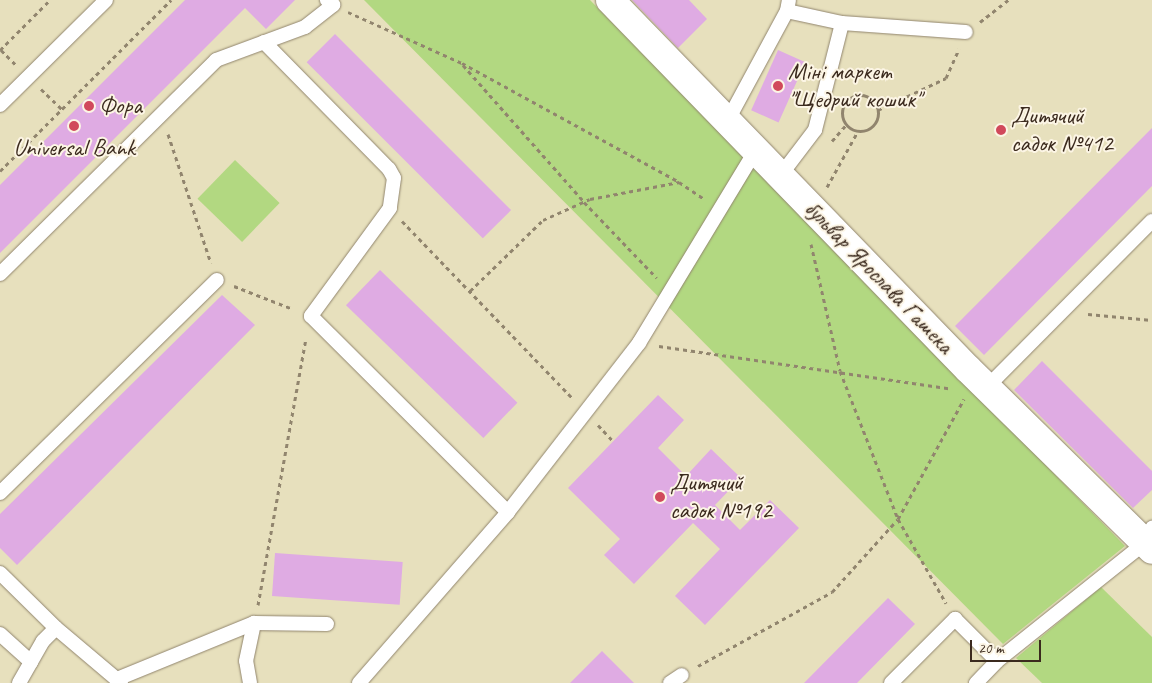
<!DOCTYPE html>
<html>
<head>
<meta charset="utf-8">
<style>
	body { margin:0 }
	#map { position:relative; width:1152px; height:683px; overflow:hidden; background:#e7e0bd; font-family:Caveat,sans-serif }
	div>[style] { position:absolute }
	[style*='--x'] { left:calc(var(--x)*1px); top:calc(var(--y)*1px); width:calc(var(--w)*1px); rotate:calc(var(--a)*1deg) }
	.green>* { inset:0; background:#b2d881; transform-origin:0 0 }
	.building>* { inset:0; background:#dfabe3; transform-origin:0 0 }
	.path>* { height:3px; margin-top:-1.5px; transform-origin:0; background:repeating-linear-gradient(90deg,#91856e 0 4px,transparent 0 8px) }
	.path>.ring { margin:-1.5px; padding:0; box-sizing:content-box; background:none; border:3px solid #91856e; border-radius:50% }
	.roads { filter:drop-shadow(0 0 1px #91856e) drop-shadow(0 0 1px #91856e) }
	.lane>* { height:14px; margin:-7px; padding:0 7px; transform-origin:7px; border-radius:7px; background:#fff }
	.street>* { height:28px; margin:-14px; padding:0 14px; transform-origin:14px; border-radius:14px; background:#fff }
	.dots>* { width:14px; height:14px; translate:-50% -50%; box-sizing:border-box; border:2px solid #fcf5e5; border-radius:50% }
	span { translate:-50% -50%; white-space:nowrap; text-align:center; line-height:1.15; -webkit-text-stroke:4px #fcf5e5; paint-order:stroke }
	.poi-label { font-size:24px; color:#3b2a1e }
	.left { translate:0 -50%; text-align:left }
	.street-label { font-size:24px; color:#3b2a1e }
	.scale { position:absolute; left:970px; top:640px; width:71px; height:22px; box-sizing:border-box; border:2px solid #3b2a1e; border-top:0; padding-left:6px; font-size:15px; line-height:18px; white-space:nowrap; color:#3b2a1e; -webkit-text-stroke:4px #fcf5e5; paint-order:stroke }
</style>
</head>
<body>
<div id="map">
	<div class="green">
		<i style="clip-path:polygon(364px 0,590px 0,1125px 546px,1003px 644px)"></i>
		<i style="left:235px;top:160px;width:62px;height:54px;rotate:44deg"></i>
		<i style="clip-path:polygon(1101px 587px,1152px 637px,1152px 683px,1042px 683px,1016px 658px)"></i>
	</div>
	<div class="building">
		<i style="clip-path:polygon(185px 0,295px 0,266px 29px,245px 8px,0 253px,0 185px)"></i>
		<i style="clip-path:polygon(632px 0,689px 0,707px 19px,678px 48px)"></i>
		<i style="left:335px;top:34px;width:249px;height:40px;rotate:45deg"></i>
		<i style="left:778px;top:50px;width:30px;height:66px;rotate:24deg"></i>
		<i style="clip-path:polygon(1152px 128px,1152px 186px,984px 355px,955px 326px)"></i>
		<i style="left:380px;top:270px;width:191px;height:49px;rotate:44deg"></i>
		<i style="clip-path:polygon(222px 295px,255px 325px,17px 565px,0 548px,0 514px)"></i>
		<i style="clip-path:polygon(1042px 361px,1152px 471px,1152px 490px,1133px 508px,1014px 390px)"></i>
		<i style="clip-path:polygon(658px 395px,684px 420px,658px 448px,686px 476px,711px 449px,741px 478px,715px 505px,740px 530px,770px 500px,799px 528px,705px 625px,675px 596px,720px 549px,693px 523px,634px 584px,604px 555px,620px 539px,568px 488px)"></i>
		<i style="left:275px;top:553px;width:128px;height:43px;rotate:4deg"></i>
		<i style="clip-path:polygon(888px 598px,915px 624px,857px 683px,804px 683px)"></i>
		<i style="clip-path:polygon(602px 651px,634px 683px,570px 683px)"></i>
	</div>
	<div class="path">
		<i style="--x:348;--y:12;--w:125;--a:24.1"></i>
		<i style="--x:462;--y:63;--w:247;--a:28.7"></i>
		<i style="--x:980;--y:22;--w:36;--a:-38"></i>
		<i style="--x:0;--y:50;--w:71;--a:-45"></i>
		<i style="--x:1;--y:50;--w:20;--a:45"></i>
		<i style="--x:463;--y:65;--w:183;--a:48.5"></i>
		<i style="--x:584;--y:202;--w:105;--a:46.2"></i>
		<i style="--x:41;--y:89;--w:29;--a:44"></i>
		<i class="ring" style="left:842px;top:95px;width:33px;height:33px"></i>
		<i style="--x:878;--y:110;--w:75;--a:-25.2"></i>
		<i style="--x:946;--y:78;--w:32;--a:-66"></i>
		<i style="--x:168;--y:134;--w:136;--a:71.6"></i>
		<i style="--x:832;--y:141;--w:21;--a:-49"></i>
		<i style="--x:0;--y:171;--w:242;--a:-45"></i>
		<i style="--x:827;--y:187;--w:64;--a:-61"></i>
		<i style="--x:402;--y:221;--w:247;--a:46.1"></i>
		<i style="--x:811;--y:244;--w:130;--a:77.1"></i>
		<i style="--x:840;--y:371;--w:159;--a:68.6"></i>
		<i style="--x:898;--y:519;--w:97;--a:60.3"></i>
		<i style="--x:234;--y:286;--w:63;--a:21.3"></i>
		<i style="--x:470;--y:291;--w:102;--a:-44.2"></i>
		<i style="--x:543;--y:220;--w:51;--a:-24.1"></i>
		<i style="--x:590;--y:199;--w:91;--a:-10.8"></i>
		<i style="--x:679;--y:182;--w:30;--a:34"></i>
		<i style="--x:1088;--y:314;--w:64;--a:5.4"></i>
		<i style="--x:659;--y:346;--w:296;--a:8.3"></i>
		<i style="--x:598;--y:425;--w:22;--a:47"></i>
		<i style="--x:258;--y:605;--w:271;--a:-79.8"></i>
		<i style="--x:698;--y:666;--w:153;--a:-28.9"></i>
		<i style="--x:832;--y:592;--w:98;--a:-47.9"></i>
		<i style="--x:898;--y:519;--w:137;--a:-61.2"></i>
	</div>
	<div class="roads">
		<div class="lane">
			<i style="--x:842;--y:23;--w:124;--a:4.2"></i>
			<i style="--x:264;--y:42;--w:178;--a:45.5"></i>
			<i style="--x:389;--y:169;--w:10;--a:61"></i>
			<i style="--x:394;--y:178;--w:30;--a:98"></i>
			<i style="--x:390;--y:208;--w:134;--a:126.2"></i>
			<i style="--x:311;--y:316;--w:278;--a:44.9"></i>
			<i style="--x:0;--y:105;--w:149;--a:-44.7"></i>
			<i style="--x:728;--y:120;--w:124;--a:-61.6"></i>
			<i style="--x:780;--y:176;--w:58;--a:-52.7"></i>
			<i style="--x:815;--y:130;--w:110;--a:-75.8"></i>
			<i style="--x:842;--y:23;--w:56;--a:-167.7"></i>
			<i style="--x:787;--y:11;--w:11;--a:-80"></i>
			<i style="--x:0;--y:274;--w:304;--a:-44.7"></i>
			<i style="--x:216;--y:60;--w:95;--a:-20.3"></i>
			<i style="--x:305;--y:27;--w:36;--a:-38"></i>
			<i style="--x:333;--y:5;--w:8;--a:-140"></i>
			<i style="--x:987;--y:387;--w:234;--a:-45.2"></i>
			<i style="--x:0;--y:493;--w:304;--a:-44.5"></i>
			<i style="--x:0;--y:573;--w:78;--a:44.5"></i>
			<i style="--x:56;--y:628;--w:85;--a:40.2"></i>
			<i style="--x:0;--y:634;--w:42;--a:42.1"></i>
			<i style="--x:117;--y:679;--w:148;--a:-22.2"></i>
			<i style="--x:254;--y:623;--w:73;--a:0.8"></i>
			<i style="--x:19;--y:683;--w:48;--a:-60.3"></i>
			<i style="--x:43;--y:641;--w:18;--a:-45"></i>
			<i style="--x:250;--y:683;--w:22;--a:-100"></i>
			<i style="--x:246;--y:661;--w:39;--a:-78"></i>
			<i style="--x:359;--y:683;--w:227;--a:-48.9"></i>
			<i style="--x:508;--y:512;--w:214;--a:-52.2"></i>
			<i style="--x:639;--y:343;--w:226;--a:-58.8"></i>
			<i style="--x:670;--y:683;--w:14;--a:-34"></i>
			<i style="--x:891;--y:683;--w:91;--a:-45"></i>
			<i style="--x:955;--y:619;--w:59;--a:45"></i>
			<i style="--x:976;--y:683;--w:30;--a:-46"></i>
			<i style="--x:997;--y:661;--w:189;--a:-38.6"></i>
			<i style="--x:1145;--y:543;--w:17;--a:-65"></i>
		</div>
		<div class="street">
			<i style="--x:610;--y:0;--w:514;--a:45.87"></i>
			<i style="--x:968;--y:369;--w:258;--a:44.5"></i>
		</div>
	</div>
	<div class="dots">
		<i style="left:778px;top:86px;background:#d1495b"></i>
		<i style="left:89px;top:106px;background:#d1495b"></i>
		<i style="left:74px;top:126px;background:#d1495b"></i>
		<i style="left:1001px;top:130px;background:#d1495b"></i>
		<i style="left:660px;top:497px;background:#d1495b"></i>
	</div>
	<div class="poi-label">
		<span class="left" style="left:788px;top:86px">Міні маркет<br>"Щедрий кошик"</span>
		<span class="left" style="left:99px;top:106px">Фора</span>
		<span class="left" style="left:1011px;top:130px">Дитячий<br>садок №412</span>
		<span style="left:74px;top:148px">Universal Bank</span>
		<span class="left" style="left:670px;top:497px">Дитячий<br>садок №192</span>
	</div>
	<div class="street-label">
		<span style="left:879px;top:277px;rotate:46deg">бульвар Ярослава Гашека</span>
	</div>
	<div class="scale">20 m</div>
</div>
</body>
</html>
